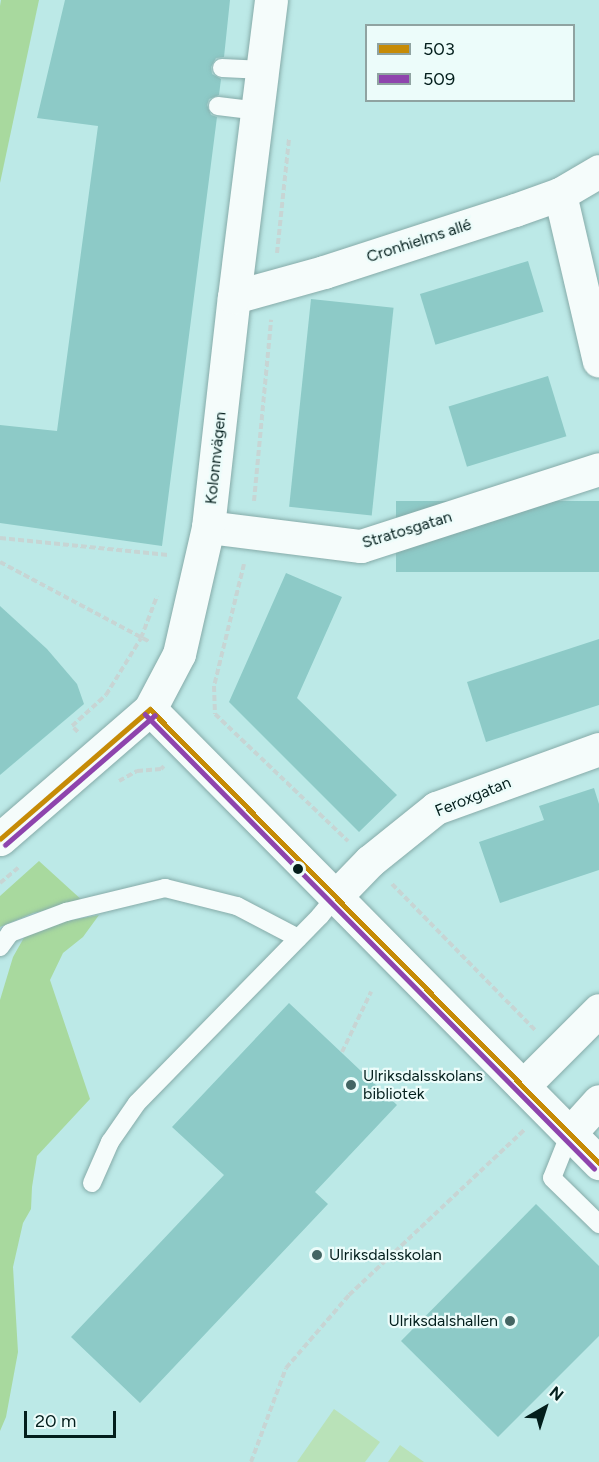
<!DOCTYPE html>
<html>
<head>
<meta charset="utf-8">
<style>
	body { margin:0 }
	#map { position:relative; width:599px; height:1462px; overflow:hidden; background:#bce9e7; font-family:Figtree,sans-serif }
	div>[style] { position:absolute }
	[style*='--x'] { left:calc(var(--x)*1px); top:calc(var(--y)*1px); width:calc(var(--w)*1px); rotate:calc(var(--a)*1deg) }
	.green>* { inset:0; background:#b9e2b8 }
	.forest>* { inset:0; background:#a8d99e }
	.building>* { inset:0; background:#8dcac7; transform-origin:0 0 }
	.path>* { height:4px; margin-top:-2px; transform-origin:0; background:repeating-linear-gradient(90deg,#c7d5d4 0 6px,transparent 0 9px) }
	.roads { filter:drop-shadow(0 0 2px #86aba9) drop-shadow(0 0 2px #86aba9) }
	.service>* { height:18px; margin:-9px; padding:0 9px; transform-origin:9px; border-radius:9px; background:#f5fcfb }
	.minor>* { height:33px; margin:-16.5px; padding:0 16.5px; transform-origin:16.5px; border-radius:16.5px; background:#f5fcfb }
	.bus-1>* { height:4.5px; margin:-2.25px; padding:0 2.25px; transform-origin:2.25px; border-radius:2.25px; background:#c68b06 }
	.bus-2>* { height:4.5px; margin:-2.25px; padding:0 2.25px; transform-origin:2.25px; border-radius:2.25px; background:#8e44ad }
	.dots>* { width:16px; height:16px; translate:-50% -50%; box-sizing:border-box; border:3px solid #ecfcfa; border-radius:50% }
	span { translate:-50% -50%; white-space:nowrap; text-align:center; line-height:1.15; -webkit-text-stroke:4.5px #ecfcfa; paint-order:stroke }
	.street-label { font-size:16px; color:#031e1c }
	.poi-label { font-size:16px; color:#031e1c }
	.left { translate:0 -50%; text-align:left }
	.right { translate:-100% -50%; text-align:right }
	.legend { position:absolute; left:365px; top:24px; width:210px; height:78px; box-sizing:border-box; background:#ecfcfa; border:2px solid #8fa3a1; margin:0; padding:8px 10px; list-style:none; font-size:18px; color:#031e1c }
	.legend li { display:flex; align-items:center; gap:12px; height:30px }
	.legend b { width:30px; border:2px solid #8fa3a1 }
	.north { position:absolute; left:515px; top:1378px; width:60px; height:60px; -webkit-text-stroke:4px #ecfcfa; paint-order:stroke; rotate:39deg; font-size:16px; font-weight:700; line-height:24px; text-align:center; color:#031e1c }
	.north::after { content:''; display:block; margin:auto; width:21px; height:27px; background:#031e1c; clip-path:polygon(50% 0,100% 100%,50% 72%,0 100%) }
	.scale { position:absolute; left:24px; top:1411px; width:92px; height:27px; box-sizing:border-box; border:3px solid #031e1c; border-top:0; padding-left:8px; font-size:18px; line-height:21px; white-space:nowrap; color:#031e1c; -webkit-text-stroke:4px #ecfcfa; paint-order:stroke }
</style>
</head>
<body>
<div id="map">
	<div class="green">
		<i style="clip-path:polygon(334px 1409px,380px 1442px,365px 1462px,297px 1462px)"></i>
		<i style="clip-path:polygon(400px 1445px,424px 1462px,388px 1462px)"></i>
	</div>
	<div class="forest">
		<i style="clip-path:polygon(1px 0,39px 0,0 183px,0 6px)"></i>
		<i style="clip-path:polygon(39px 861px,84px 902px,33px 913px,0 927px,0 896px)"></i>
		<i style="clip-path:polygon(99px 915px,83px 937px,63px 953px,50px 980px,90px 1099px,37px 1156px,32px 1187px,31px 1209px,23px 1223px,13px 1267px,18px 1352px,6px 1417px,0 1431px,0 1000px,13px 957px,26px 934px,62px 922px)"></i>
	</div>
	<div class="building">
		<i style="clip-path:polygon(65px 0,230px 0,224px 57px,216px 58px,211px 67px,212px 74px,221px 79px,219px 95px,209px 99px,207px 105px,211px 115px,217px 117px,162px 546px,0 523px,0 425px,57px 431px,98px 126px,37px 118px)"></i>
		<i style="left:528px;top:261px;width:53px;height:113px;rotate:73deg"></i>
		<i style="left:311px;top:299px;width:83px;height:209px;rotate:6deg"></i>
		<i style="left:548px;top:376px;width:63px;height:104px;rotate:73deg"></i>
		<i style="left:599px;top:501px;width:71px;height:203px;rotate:90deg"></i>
		<i style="clip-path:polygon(286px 573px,342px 597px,297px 698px,397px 795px,359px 832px,229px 702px)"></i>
		<i style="clip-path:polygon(0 606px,47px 649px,77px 684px,84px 704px,0 775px)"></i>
		<i style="clip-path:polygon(599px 639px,599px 705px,486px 742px,467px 682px)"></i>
		<i style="clip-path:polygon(594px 788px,599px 804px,599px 870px,500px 903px,479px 842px,544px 820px,539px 806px)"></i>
		<i style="clip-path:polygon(289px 1003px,397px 1105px,315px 1192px,328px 1204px,140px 1403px,71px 1337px,224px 1175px,172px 1127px)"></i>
		<i style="clip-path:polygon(536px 1204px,599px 1266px,599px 1336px,498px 1437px,401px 1341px)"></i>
	</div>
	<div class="path">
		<i style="--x:277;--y:253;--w:116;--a:-84"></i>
		<i style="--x:254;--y:501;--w:182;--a:-84.6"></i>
		<i style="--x:0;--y:538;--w:169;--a:5.8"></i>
		<i style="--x:0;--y:562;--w:170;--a:28.1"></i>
		<i style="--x:244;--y:564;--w:126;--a:103.8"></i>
		<i style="--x:214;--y:686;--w:28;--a:88"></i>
		<i style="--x:215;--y:714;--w:184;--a:43.7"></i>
		<i style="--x:78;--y:732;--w:8;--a:-135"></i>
		<i style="--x:72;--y:726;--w:46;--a:-42.4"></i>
		<i style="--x:106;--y:695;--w:67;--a:-58.4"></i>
		<i style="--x:141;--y:638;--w:45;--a:-69.1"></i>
		<i style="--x:119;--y:781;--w:21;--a:-29"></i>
		<i style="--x:137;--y:771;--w:24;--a:-5"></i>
		<i style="--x:161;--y:769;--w:4;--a:-45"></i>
		<i style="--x:0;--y:883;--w:26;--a:-40"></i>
		<i style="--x:392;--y:884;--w:206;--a:45.6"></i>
		<i style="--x:342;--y:1052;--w:67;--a:-64.2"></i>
		<i style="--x:251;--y:1462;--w:100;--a:-69.6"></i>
		<i style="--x:286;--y:1368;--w:96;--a:-49.2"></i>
		<i style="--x:349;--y:1295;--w:241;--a:-43.3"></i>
	</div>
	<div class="roads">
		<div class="service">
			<i style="--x:222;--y:68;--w:42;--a:2.7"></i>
			<i style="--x:218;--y:106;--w:41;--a:7"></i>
			<i style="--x:0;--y:947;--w:17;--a:-54"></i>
			<i style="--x:10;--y:933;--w:60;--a:-20.6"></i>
			<i style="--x:66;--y:912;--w:102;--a:-13.6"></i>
			<i style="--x:165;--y:888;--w:74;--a:14"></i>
			<i style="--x:237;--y:906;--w:69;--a:27.7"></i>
			<i style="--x:570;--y:1133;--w:48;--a:111.8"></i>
			<i style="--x:552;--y:1178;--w:66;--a:44.4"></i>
			<i style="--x:92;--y:1183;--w:45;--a:-66.3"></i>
			<i style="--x:110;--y:1142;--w:47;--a:-55.3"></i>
			<i style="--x:137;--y:1103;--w:262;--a:-45.6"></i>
			<i style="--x:320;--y:916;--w:26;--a:-51"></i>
		</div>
		<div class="minor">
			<i style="--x:560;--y:194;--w:171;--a:76.9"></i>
			<i style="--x:234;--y:297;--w:93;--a:-15.5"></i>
			<i style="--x:324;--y:272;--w:201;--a:-18"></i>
			<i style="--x:515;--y:210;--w:48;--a:-19.6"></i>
			<i style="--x:560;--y:194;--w:45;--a:-30.5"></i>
			<i style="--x:208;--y:527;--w:154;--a:7.1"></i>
			<i style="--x:361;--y:546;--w:250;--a:-17.9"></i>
			<i style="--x:150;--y:709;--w:639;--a:45.32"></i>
			<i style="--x:0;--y:839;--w:198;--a:-40.9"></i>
			<i style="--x:150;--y:709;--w:62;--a:-62.2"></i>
			<i style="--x:179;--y:654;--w:130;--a:-77.1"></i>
			<i style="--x:208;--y:527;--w:231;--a:-83.6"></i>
			<i style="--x:234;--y:297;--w:299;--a:-82.9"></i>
			<i style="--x:336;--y:896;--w:49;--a:-45.8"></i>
			<i style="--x:370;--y:861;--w:85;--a:-38.8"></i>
			<i style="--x:436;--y:808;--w:173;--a:-19.9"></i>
			<i style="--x:523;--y:1086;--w:107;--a:-45"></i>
			<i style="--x:570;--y:1133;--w:43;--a:-47.8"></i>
		</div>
	</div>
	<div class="bus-1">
		<i style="--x:150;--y:709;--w:639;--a:45.32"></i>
		<i style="--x:0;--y:839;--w:198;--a:-40.9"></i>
	</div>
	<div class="bus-2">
		<i style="--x:145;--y:714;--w:639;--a:45.32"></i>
		<i style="--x:5;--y:845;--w:198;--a:-40.9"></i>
	</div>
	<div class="dots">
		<i style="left:298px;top:869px;background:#031e1c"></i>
		<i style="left:351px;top:1085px;background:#446563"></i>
		<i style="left:317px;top:1255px;background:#446563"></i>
		<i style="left:510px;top:1321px;background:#446563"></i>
	</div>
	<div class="street-label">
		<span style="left:419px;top:241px;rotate:-18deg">Cronhielms allé</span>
		<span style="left:216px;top:458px;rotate:-84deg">Kolonnvägen</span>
		<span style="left:407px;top:530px;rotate:-17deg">Stratosgatan</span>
		<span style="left:473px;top:797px;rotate:-22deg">Feroxgatan</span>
	</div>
	<div class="poi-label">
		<span class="left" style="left:363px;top:1085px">Ulriksdalsskolans<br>bibliotek</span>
		<span class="left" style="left:329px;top:1255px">Ulriksdalsskolan</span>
		<span class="right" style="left:498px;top:1321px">Ulriksdalshallen</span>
	</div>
	<ul class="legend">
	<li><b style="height:8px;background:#c68b06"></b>503</li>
	<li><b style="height:8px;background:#8e44ad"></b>509</li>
	</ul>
	<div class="north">N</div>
	<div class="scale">20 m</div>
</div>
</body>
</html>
